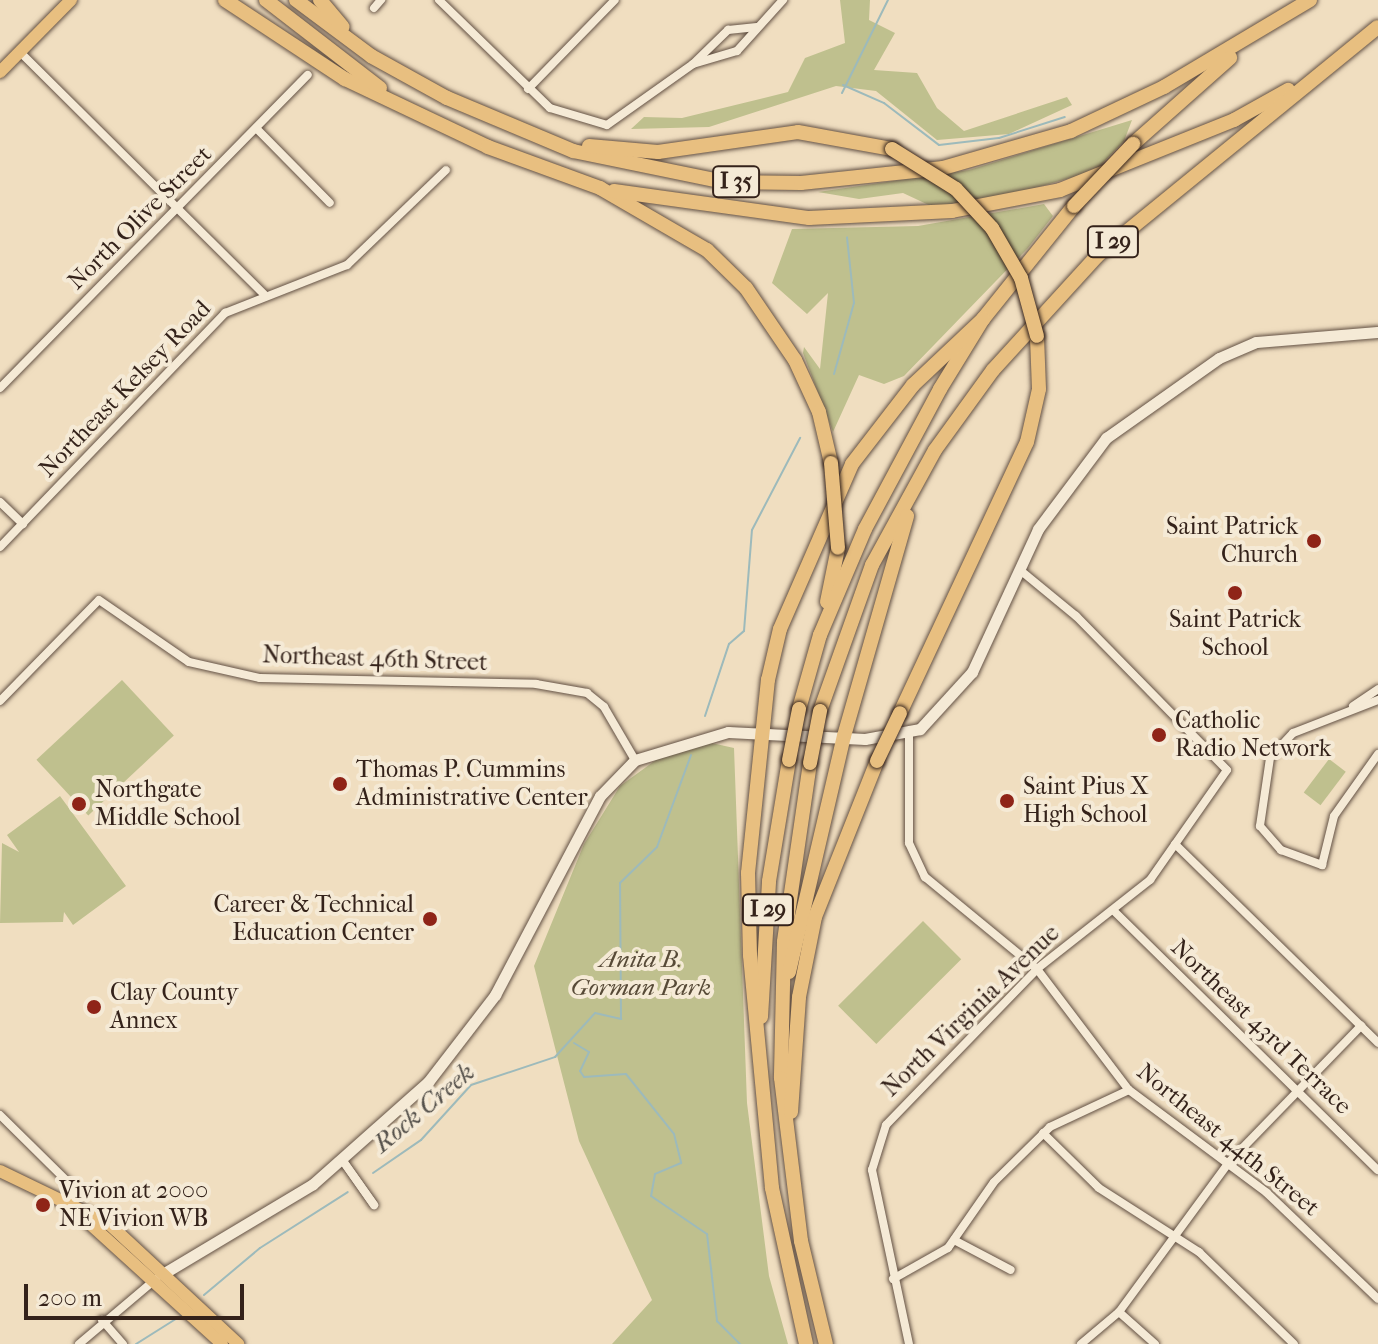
<!DOCTYPE html>
<html>
<head>
<meta charset="utf-8">
<style>
	body { margin:0 }
	#map { position:relative; width:1378px; height:1344px; overflow:hidden; background:#f0dec0; font-family:"IM FELL French Canon",serif }
	div>[style] { position:absolute }
	[style*='--x'] { left:calc(var(--x)*1px); top:calc(var(--y)*1px); width:calc(var(--w)*1px); rotate:calc(var(--a)*1deg) }
	.green>* { inset:0; background:#bfc08e; transform-origin:0 0 }
	.stream>* { height:2px; margin:-1px; padding:0 1px; transform-origin:1px; border-radius:1px; background:#9dbabb }
	.roads { filter:drop-shadow(0 0 2px #635144) drop-shadow(0 0 2px #635144) }
	.street>* { height:8px; margin:-4px; padding:0 4px; transform-origin:4px; border-radius:4px; background:#f5ead6 }
	.secondary>* { height:11px; margin:-5.5px; padding:0 5.5px; transform-origin:5.5px; border-radius:5.5px; background:#f5ead6 }
	.primary>* { height:12px; margin:-6px; padding:0 6px; transform-origin:6px; border-radius:6px; background:#e8bf80 }
	.highway>* { height:14px; margin:-7px; padding:0 7px; transform-origin:7px; border-radius:7px; background:#e8bf80 }
	.bridges { filter:drop-shadow(0 0 2px #34221a) drop-shadow(0 0 2px #34221a) }
	.highway-bridge>* { height:14px; margin:-7px; padding:0 7px; transform-origin:7px; border-radius:7px; background:#e8bf80 }
	.dots>* { width:22px; height:22px; translate:-50% -50%; box-sizing:border-box; border:4px solid #f5ead6; border-radius:50% }
	span { translate:-50% -50%; white-space:nowrap; text-align:center; line-height:1.15; -webkit-text-stroke:8px #f5ead6; paint-order:stroke }
	.shield-label span { padding:2px 6px; background:#f5ead6; border:2px solid; border-radius:6px; -webkit-text-stroke-width:0 }
	.shield-label { font-size:22px; color:#34221a; font-weight:700 }
	.street-label { font-size:24px; color:#34221a }
	.poi-label { font-size:24px; color:#34221a }
	.right { translate:-100% -50%; text-align:right }
	.left { translate:0 -50%; text-align:left }
	.park-label { font-size:24px; color:#574a37; font-style:italic }
	.water-label { font-size:26px; color:#54504a; font-style:italic }
	.scale { position:absolute; left:24px; top:1284px; width:220px; height:36px; box-sizing:border-box; border:4px solid #34221a; border-top:0; padding-left:10px; font-size:24px; line-height:28px; white-space:nowrap; color:#34221a; -webkit-text-stroke:6px #f5ead6; paint-order:stroke }
</style>
</head>
<body>
<div id="map">
	<div class="green">
		<i style="clip-path:polygon(840px 0,870px 0,869px 20px,895px 33px,874px 70px,917px 73px,937px 108px,964px 131px,1067px 97px,1072px 105px,1009px 134px,937px 140px,876px 91px,836px 86px,709px 127px,631px 129px,644px 117px,682px 118px,788px 92px,805px 58px,845px 43px)"></i>
		<i style="clip-path:polygon(1132px 120px,1124px 141px,1095px 171px,1024px 191px,933px 207px,903px 193px,859px 199px,818px 192px,969px 170px)"></i>
		<i style="clip-path:polygon(1044px 204px,1053px 216px,1028px 248px,904px 376px,884px 384px,859px 375px,833px 432px,803px 353px,804px 347px,820px 369px,828px 293px,807px 314px,772px 283px,792px 229px,918px 226px)"></i>
		<i style="left:122px;top:680px;width:76px;height:117px;rotate:47deg"></i>
		<i style="clip-path:polygon(707px 742px,734px 748px,747px 1103px,769px 1276px,788px 1344px,612px 1344px,652px 1300px,579px 1141px,534px 966px,584px 844px,620px 786px,660px 757px)"></i>
		<i style="left:1329px;top:759px;width:21px;height:42px;rotate:37deg"></i>
		<i style="clip-path:polygon(60px 796px,126px 886px,73px 925px,64px 912px,63px 922px,0 923px,2px 843px,19px 852px,7px 835px)"></i>
		<i style="left:923px;top:921px;width:54px;height:120px;rotate:45deg"></i>
	</div>
	<div class="stream">
		<i style="--x:843;--y:85;--w:45;--a:23.7"></i>
		<i style="--x:884;--y:103;--w:69;--a:37.4"></i>
		<i style="--x:939;--y:145;--w:60;--a:-6.7"></i>
		<i style="--x:999;--y:138;--w:69;--a:-17.7"></i>
		<i style="--x:842;--y:93;--w:104;--a:-63.7"></i>
		<i style="--x:834;--y:374;--w:74;--a:-74.3"></i>
		<i style="--x:854;--y:303;--w:66;--a:-96.1"></i>
		<i style="--x:705;--y:716;--w:76;--a:-71.6"></i>
		<i style="--x:729;--y:644;--w:20;--a:-41"></i>
		<i style="--x:744;--y:631;--w:101;--a:-85.5"></i>
		<i style="--x:752;--y:530;--w:104;--a:-62.4"></i>
		<i style="--x:574;--y:1043;--w:17;--a:31"></i>
		<i style="--x:589;--y:1052;--w:21;--a:115"></i>
		<i style="--x:580;--y:1071;--w:7;--a:56"></i>
		<i style="--x:584;--y:1077;--w:42;--a:-4.1"></i>
		<i style="--x:626;--y:1074;--w:77;--a:51.3"></i>
		<i style="--x:674;--y:1134;--w:30;--a:76"></i>
		<i style="--x:681;--y:1163;--w:28;--a:157"></i>
		<i style="--x:655;--y:1174;--w:22;--a:100"></i>
		<i style="--x:651;--y:1196;--w:68;--a:34.2"></i>
		<i style="--x:707;--y:1234;--w:88;--a:83.4"></i>
		<i style="--x:717;--y:1321;--w:33;--a:45"></i>
		<i style="--x:373;--y:1173;--w:58;--a:-34.5"></i>
		<i style="--x:421;--y:1140;--w:74;--a:-47.7"></i>
		<i style="--x:471;--y:1085;--w:89;--a:-18.4"></i>
		<i style="--x:555;--y:1057;--w:59;--a:-47.7"></i>
		<i style="--x:595;--y:1013;--w:27;--a:13"></i>
		<i style="--x:621;--y:1019;--w:136;--a:-90.4"></i>
		<i style="--x:620;--y:883;--w:52;--a:-44.2"></i>
		<i style="--x:657;--y:847;--w:98;--a:-69.7"></i>
		<i style="--x:204;--y:1295;--w:73;--a:-40"></i>
		<i style="--x:260;--y:1248;--w:104;--a:-32.5"></i>
		<i style="--x:136;--y:1344;--w:54;--a:-32.2"></i>
	</div>
	<div class="roads">
		<div class="street">
			<i style="--x:439;--y:0;--w:155;--a:44.2"></i>
			<i style="--x:550;--y:108;--w:59;--a:16.6"></i>
			<i style="--x:607;--y:125;--w:105;--a:-35.3"></i>
			<i style="--x:693;--y:64;--w:46;--a:-16.5"></i>
			<i style="--x:737;--y:51;--w:69;--a:-48"></i>
			<i style="--x:374;--y:8;--w:11;--a:-49"></i>
			<i style="--x:20;--y:52;--w:344;--a:44.8"></i>
			<i style="--x:693;--y:64;--w:49;--a:-44.2"></i>
			<i style="--x:728;--y:30;--w:29;--a:-6"></i>
			<i style="--x:528;--y:89;--w:124;--a:-45.7"></i>
			<i style="--x:256;--y:128;--w:105;--a:45.4"></i>
			<i style="--x:0;--y:388;--w:439;--a:-45.5"></i>
			<i style="--x:0;--y:502;--w:32;--a:44"></i>
			<i style="--x:0;--y:547;--w:325;--a:-46.1"></i>
			<i style="--x:225;--y:313;--w:131;--a:-21.5"></i>
			<i style="--x:347;--y:265;--w:137;--a:-43.8"></i>
			<i style="--x:1378;--y:700;--w:91;--a:158.8"></i>
			<i style="--x:1293;--y:733;--w:34;--a:133"></i>
			<i style="--x:1270;--y:758;--w:69;--a:98.4"></i>
			<i style="--x:1260;--y:826;--w:32;--a:49"></i>
			<i style="--x:1281;--y:850;--w:44;--a:20.1"></i>
			<i style="--x:1322;--y:865;--w:50;--a:-76.2"></i>
			<i style="--x:1334;--y:816;--w:76;--a:-54.6"></i>
			<i style="--x:0;--y:701;--w:141;--a:-45.6"></i>
			<i style="--x:99;--y:600;--w:109;--a:34.6"></i>
			<i style="--x:189;--y:662;--w:73;--a:12.7"></i>
			<i style="--x:260;--y:678;--w:276;--a:1.2"></i>
			<i style="--x:536;--y:684;--w:52;--a:10"></i>
			<i style="--x:587;--y:693;--w:22;--a:39"></i>
			<i style="--x:604;--y:707;--w:61;--a:59.7"></i>
			<i style="--x:1353;--y:706;--w:30;--a:-34"></i>
			<i style="--x:909;--y:734;--w:109;--a:90"></i>
			<i style="--x:909;--y:843;--w:38;--a:65"></i>
			<i style="--x:925;--y:877;--w:145;--a:39.4"></i>
			<i style="--x:1037;--y:969;--w:152;--a:52.8"></i>
			<i style="--x:1129;--y:1090;--w:172;--a:36.7"></i>
			<i style="--x:1267;--y:1193;--w:153;--a:43.7"></i>
			<i style="--x:1175;--y:844;--w:284;--a:44.4"></i>
			<i style="--x:1115;--y:912;--w:368;--a:44.5"></i>
			<i style="--x:0;--y:1115;--w:103;--a:44.6"></i>
			<i style="--x:73;--y:1187;--w:21;--a:85"></i>
			<i style="--x:1043;--y:1133;--w:78;--a:44.5"></i>
			<i style="--x:1099;--y:1188;--w:119;--a:32.6"></i>
			<i style="--x:1199;--y:1252;--w:132;--a:44.1"></i>
			<i style="--x:343;--y:1161;--w:54;--a:54.8"></i>
			<i style="--x:343;--y:1161;--w:54;--a:54.8"></i>
			<i style="--x:954;--y:1240;--w:64;--a:27.8"></i>
			<i style="--x:893;--y:1279;--w:63;--a:-29.4"></i>
			<i style="--x:948;--y:1248;--w:80;--a:-55.1"></i>
			<i style="--x:994;--y:1182;--w:78;--a:-44.5"></i>
			<i style="--x:1050;--y:1127;--w:87;--a:-25.1"></i>
			<i style="--x:1119;--y:1312;--w:48;--a:41.6"></i>
			<i style="--x:102;--y:1320;--w:32;--a:49"></i>
			<i style="--x:79;--y:1344;--w:101;--a:-40.2"></i>
			<i style="--x:909;--y:1344;--w:178;--a:-102"></i>
			<i style="--x:872;--y:1170;--w:47;--a:-72.7"></i>
			<i style="--x:886;--y:1125;--w:217;--a:-45.9"></i>
			<i style="--x:1037;--y:969;--w:144;--a:-38.2"></i>
			<i style="--x:1150;--y:880;--w:134;--a:-55"></i>
			<i style="--x:1227;--y:770;--w:216;--a:-134.4"></i>
			<i style="--x:1076;--y:616;--w:72;--a:-140.6"></i>
			<i style="--x:1081;--y:1344;--w:50;--a:-40.1"></i>
			<i style="--x:1119;--y:1312;--w:186;--a:-53.7"></i>
			<i style="--x:1229;--y:1162;--w:190;--a:-45.9"></i>
		</div>
		<div class="secondary">
			<i style="--x:166;--y:1272;--w:171;--a:-30.9"></i>
			<i style="--x:313;--y:1184;--w:154;--a:-41.6"></i>
			<i style="--x:428;--y:1082;--w:110;--a:-52.4"></i>
			<i style="--x:495;--y:995;--w:225;--a:-62.2"></i>
			<i style="--x:600;--y:796;--w:50;--a:-45.8"></i>
			<i style="--x:635;--y:760;--w:97;--a:-16.8"></i>
			<i style="--x:728;--y:732;--w:137;--a:2.9"></i>
			<i style="--x:865;--y:739;--w:56;--a:-10.3"></i>
			<i style="--x:920;--y:729;--w:77;--a:-47.6"></i>
			<i style="--x:972;--y:672;--w:157;--a:-65.2"></i>
			<i style="--x:1038;--y:529;--w:114;--a:-53.2"></i>
			<i style="--x:1106;--y:438;--w:138;--a:-35.3"></i>
			<i style="--x:1219;--y:358;--w:40;--a:-23.4"></i>
			<i style="--x:1256;--y:342;--w:122;--a:-4.7"></i>
		</div>
		<div class="primary">
			<i style="--x:0;--y:72;--w:101;--a:-45.4"></i>
			<i style="--x:0;--y:1171;--w:120;--a:25.7"></i>
			<i style="--x:108;--y:1223;--w:178;--a:42.9"></i>
			<i style="--x:77;--y:1212;--w:196;--a:42.3"></i>
		</div>
		<div class="highway">
			<i style="--x:225;--y:0;--w:144;--a:33.4"></i>
			<i style="--x:345;--y:79;--w:158;--a:25.4"></i>
			<i style="--x:488;--y:147;--w:119;--a:20.1"></i>
			<i style="--x:600;--y:188;--w:124;--a:30.1"></i>
			<i style="--x:707;--y:250;--w:54;--a:44.3"></i>
			<i style="--x:746;--y:288;--w:87;--a:55.8"></i>
			<i style="--x:795;--y:360;--w:57;--a:65.2"></i>
			<i style="--x:819;--y:412;--w:52;--a:76.8"></i>
			<i style="--x:266;--y:0;--w:144;--a:37.7"></i>
			<i style="--x:296;--y:0;--w:94;--a:36.7"></i>
			<i style="--x:371;--y:56;--w:87;--a:28.9"></i>
			<i style="--x:447;--y:98;--w:137;--a:22.8"></i>
			<i style="--x:573;--y:151;--w:154;--a:11.6"></i>
			<i style="--x:724;--y:182;--w:77;--a:0.7"></i>
			<i style="--x:801;--y:183;--w:143;--a:-6"></i>
			<i style="--x:943;--y:168;--w:133;--a:-16.1"></i>
			<i style="--x:1071;--y:131;--w:103;--a:-25.3"></i>
			<i style="--x:1164;--y:87;--w:170;--a:-30.8"></i>
			<i style="--x:320;--y:0;--w:35;--a:50"></i>
			<i style="--x:1133;--y:144;--w:130;--a:-41.6"></i>
			<i style="--x:589;--y:146;--w:69;--a:5"></i>
			<i style="--x:658;--y:152;--w:141;--a:-8.1"></i>
			<i style="--x:798;--y:132;--w:96;--a:10.3"></i>
			<i style="--x:614;--y:191;--w:197;--a:7.9"></i>
			<i style="--x:809;--y:218;--w:143;--a:-2.8"></i>
			<i style="--x:952;--y:211;--w:110;--a:-11"></i>
			<i style="--x:1060;--y:190;--w:188;--a:-21.9"></i>
			<i style="--x:1234;--y:120;--w:62;--a:-29.1"></i>
			<i style="--x:827;--y:602;--w:55;--a:-78.5"></i>
			<i style="--x:799;--y:709;--w:77;--a:-74.2"></i>
			<i style="--x:820;--y:635;--w:115;--a:-67"></i>
			<i style="--x:865;--y:529;--w:159;--a:-61.8"></i>
			<i style="--x:940;--y:389;--w:82;--a:-58.4"></i>
			<i style="--x:983;--y:319;--w:145;--a:-51.2"></i>
			<i style="--x:820;--y:711;--w:155;--a:-70.4"></i>
			<i style="--x:872;--y:565;--w:131;--a:-61.3"></i>
			<i style="--x:935;--y:450;--w:99;--a:-54.1"></i>
			<i style="--x:993;--y:370;--w:154;--a:-47.6"></i>
			<i style="--x:1097;--y:256;--w:362;--a:-39.2"></i>
			<i style="--x:900;--y:713;--w:299;--a:-64.9"></i>
			<i style="--x:1027;--y:442;--w:54;--a:-77.2"></i>
			<i style="--x:1039;--y:389;--w:53;--a:-92.2"></i>
			<i style="--x:810;--y:763;--w:181;--a:98.3"></i>
			<i style="--x:784;--y:942;--w:136;--a:91.3"></i>
			<i style="--x:781;--y:1078;--w:164;--a:83"></i>
			<i style="--x:801;--y:1241;--w:106;--a:76.4"></i>
			<i style="--x:789;--y:972;--w:242;--a:-76.9"></i>
			<i style="--x:844;--y:736;--w:229;--a:-74"></i>
			<i style="--x:761;--y:1017;--w:136;--a:-86.6"></i>
			<i style="--x:769;--y:881;--w:123;--a:-80.6"></i>
			<i style="--x:791;--y:1112;--w:115;--a:-86"></i>
			<i style="--x:799;--y:997;--w:82;--a:-78.7"></i>
			<i style="--x:815;--y:917;--w:168;--a:-68.3"></i>
			<i style="--x:806;--y:1344;--w:160;--a:-102.3"></i>
			<i style="--x:772;--y:1188;--w:234;--a:-95.4"></i>
			<i style="--x:750;--y:955;--w:82;--a:-91.4"></i>
			<i style="--x:748;--y:873;--w:194;--a:-84.1"></i>
			<i style="--x:768;--y:680;--w:52;--a:-76.8"></i>
			<i style="--x:780;--y:629;--w:180;--a:-66.4"></i>
			<i style="--x:852;--y:464;--w:100;--a:-52.3"></i>
			<i style="--x:913;--y:385;--w:96;--a:-43.3"></i>
		</div>
	</div>
	<div class="bridges">
		<div class="highway-bridge">
			<i style="--x:892;--y:149;--w:75;--a:32"></i>
			<i style="--x:956;--y:189;--w:53;--a:47.3"></i>
			<i style="--x:992;--y:228;--w:58;--a:59.9"></i>
			<i style="--x:1021;--y:278;--w:60;--a:74.6"></i>
			<i style="--x:1074;--y:206;--w:86;--a:-46.4"></i>
			<i style="--x:831;--y:463;--w:85;--a:85.3"></i>
			<i style="--x:789;--y:760;--w:52;--a:-78.9"></i>
			<i style="--x:877;--y:761;--w:53;--a:-64.4"></i>
			<i style="--x:810;--y:763;--w:53;--a:-79.1"></i>
		</div>
	</div>
	<div class="dots">
		<i style="left:1314px;top:541px;background:#8f2418"></i>
		<i style="left:1235px;top:593px;background:#8f2418"></i>
		<i style="left:1159px;top:735px;background:#8f2418"></i>
		<i style="left:340px;top:784px;background:#8f2418"></i>
		<i style="left:1007px;top:801px;background:#8f2418"></i>
		<i style="left:79px;top:804px;background:#8f2418"></i>
		<i style="left:430px;top:919px;background:#8f2418"></i>
		<i style="left:94px;top:1007px;background:#8f2418"></i>
		<i style="left:43px;top:1205px;background:#8f2418"></i>
	</div>
	<div class="shield-label">
		<span style="left:736px;top:182px">I 35</span>
		<span style="left:1113px;top:242px">I 29</span>
		<span style="left:768px;top:910px">I 29</span>
	</div>
	<div class="street-label">
		<span style="left:140px;top:218px;rotate:-45deg">North Olive Street</span>
		<span style="left:125px;top:389px;rotate:-46deg">Northeast Kelsey Road</span>
		<span style="left:375px;top:659px;rotate:2deg">Northeast 46th Street</span>
		<span style="left:971px;top:1011px;rotate:-44deg">North Virginia Avenue</span>
		<span style="left:1261px;top:1027px;rotate:44deg">Northeast 43rd Terrace</span>
		<span style="left:1228px;top:1140px;rotate:39deg">Northeast 44th Street</span>
	</div>
	<div class="poi-label">
		<span class="right" style="left:1298px;top:541px">Saint Patrick<br>Church</span>
		<span style="left:1235px;top:634px">Saint Patrick<br>School</span>
		<span class="left" style="left:1175px;top:735px">Catholic<br>Radio Network</span>
		<span class="left" style="left:356px;top:784px">Thomas P. Cummins<br>Administrative Center</span>
		<span class="left" style="left:1023px;top:801px">Saint Pius X<br>High School</span>
		<span class="left" style="left:95px;top:804px">Northgate<br>Middle School</span>
		<span class="right" style="left:414px;top:919px">Career &amp; Technical<br>Education Center</span>
		<span class="left" style="left:110px;top:1007px">Clay County<br>Annex</span>
		<span class="left" style="left:59px;top:1205px">Vivion at 2000<br>NE Vivion WB</span>
	</div>
	<div class="park-label">
		<span style="left:641px;top:974px">Anita B.<br>Gorman Park</span>
	</div>
	<div class="water-label">
		<span style="left:424px;top:1108px;rotate:-40deg">Rock Creek</span>
	</div>
	<div class="scale">200 m</div>
</div>
</body>
</html>
